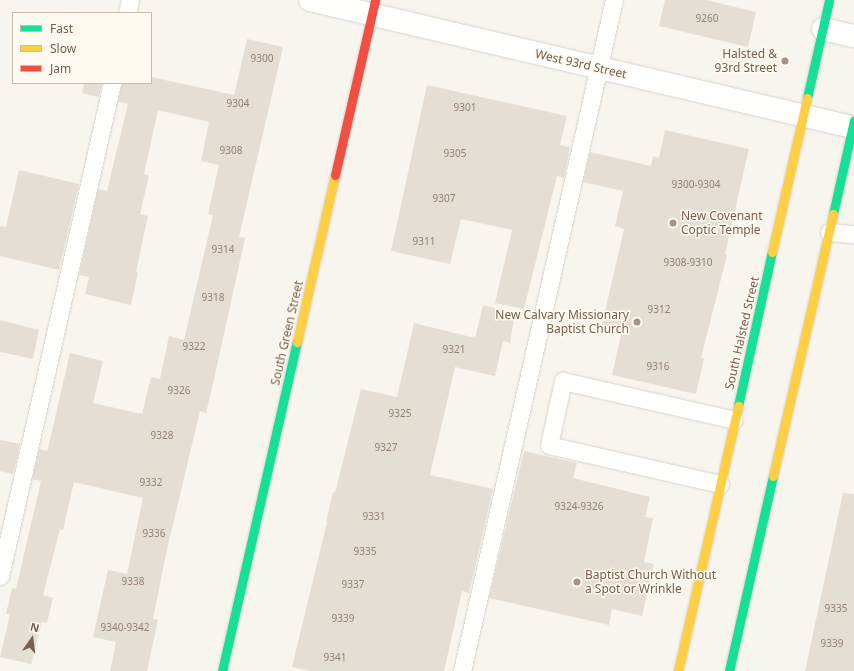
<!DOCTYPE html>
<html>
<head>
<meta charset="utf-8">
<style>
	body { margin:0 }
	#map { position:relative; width:854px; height:671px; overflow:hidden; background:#f8f5ee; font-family:"Noto Sans",sans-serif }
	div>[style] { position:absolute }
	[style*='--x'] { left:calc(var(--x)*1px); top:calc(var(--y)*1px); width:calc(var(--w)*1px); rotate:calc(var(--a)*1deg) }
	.building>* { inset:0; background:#e5ded5 }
	.roads { filter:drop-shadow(0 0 1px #d7d2cc) drop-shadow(0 0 1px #d7d2cc) }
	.lane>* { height:17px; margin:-8.5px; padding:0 8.5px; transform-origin:8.5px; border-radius:8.5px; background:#fefefc }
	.street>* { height:22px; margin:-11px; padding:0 11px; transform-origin:11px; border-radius:11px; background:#fefefc }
	.fast>* { height:9px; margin:-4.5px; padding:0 4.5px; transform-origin:4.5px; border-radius:4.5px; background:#16e098 }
	.slow>* { height:9px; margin:-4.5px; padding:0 4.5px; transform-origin:4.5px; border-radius:4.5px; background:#ffcf43 }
	.jam>* { height:9px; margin:-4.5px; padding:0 4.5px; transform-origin:4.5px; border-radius:4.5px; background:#f24e42 }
	.dots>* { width:11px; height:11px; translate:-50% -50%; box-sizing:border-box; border:2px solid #fefaf1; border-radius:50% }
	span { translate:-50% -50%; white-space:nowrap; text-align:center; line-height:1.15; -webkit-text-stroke:3px #fefaf1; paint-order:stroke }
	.number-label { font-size:10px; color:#948072 }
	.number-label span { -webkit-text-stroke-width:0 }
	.poi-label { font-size:12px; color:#775e4e }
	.right { translate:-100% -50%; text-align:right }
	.left { translate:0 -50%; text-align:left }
	.street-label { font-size:12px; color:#775e4e }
	.legend { position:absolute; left:12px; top:12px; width:140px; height:72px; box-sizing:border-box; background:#fefaf1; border:1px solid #c8bcb0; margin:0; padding:5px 7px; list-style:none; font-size:12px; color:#775e4e }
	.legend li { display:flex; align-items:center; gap:8px; height:20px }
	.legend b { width:20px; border:1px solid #c8bcb0 }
	.north { position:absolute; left:12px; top:619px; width:40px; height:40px; -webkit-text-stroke:3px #fefaf1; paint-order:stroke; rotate:14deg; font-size:11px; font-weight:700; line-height:16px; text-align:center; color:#775e4e }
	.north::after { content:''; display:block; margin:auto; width:14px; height:18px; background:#775e4e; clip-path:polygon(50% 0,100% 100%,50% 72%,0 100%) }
</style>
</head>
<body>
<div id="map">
	<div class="building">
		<i style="clip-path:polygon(665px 0,706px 0,756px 12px,748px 47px,659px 26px)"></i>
		<i style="clip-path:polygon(247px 39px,283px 47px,239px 237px,245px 238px,213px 384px,206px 413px,200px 411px,166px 554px,153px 619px,158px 620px,147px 671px,110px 671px,116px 642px,93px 637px,108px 570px,127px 574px,143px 498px,74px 482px,63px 530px,60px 529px,43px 595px,53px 598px,47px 623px,42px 622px,31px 664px,0 657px,10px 614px,6px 614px,12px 588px,16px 589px,41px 481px,32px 479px,39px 449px,47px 451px,49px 444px,70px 353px,103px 361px,93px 403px,142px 414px,151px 377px,160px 379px,169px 336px,184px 340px,213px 215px,208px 214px,219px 165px,201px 161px,209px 122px,158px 110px,144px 174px,149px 176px,140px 214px,148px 216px,136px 272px,138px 273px,131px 305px,85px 294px,89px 277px,79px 275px,98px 189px,107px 191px,128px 104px,118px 101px,122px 83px,151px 83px,151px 77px,234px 95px)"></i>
		<i style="clip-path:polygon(84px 83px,102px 83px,99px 97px,82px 93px)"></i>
		<i style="clip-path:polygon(427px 85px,567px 116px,560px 145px,570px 147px,564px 178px,557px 176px,524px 309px,495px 303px,512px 230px,461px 219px,450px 264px,391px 251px)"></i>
		<i style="clip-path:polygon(665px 130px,749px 149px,725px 254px,727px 255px,701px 358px,704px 359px,696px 394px,612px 375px,622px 330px,602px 325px,624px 229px,615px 226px,623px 191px,583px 182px,590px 152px,651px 166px,653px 156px,659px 158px)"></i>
		<i style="clip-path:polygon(19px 170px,79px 184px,59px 270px,0 256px,0 226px,6px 227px)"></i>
		<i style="clip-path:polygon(483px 305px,515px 313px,510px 343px,503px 341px,495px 376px,455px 367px,430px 475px,493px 489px,469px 593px,462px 591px,444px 671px,310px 671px,292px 667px,327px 522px,326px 522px,333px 492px,335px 493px,361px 389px,397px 397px,414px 323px,475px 338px)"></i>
		<i style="clip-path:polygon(0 320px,39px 330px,33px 359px,0 352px)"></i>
		<i style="clip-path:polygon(0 440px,20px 444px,13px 474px,0 471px)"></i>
		<i style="clip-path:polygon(524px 451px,577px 463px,573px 478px,650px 497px,645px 517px,653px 518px,644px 562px,654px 564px,642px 616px,612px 609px,609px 625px,489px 598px)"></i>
		<i style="clip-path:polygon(843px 493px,854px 494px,854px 671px,805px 671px)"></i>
	</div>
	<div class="roads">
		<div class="lane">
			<i style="--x:127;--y:13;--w:13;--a:-77"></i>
			<i style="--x:829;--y:232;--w:25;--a:5"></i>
			<i style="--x:720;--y:484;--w:175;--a:-167.2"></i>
			<i style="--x:549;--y:445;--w:66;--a:-77.7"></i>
			<i style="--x:563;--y:381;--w:175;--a:12.8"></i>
			<i style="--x:0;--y:576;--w:506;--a:-77.2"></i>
			<i style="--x:462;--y:671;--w:688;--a:-77.24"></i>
		</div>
		<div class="street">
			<i style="--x:310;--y:0;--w:557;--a:13.19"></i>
			<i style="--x:823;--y:29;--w:32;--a:13"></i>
		</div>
		<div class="fast">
			<i style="--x:807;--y:98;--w:100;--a:-77.3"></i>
			<i style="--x:833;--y:214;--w:96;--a:-77.4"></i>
			<i style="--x:738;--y:406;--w:158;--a:-77.6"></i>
			<i style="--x:222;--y:671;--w:337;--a:-77.2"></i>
			<i style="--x:729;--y:671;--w:200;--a:-77.3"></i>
		</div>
		<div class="slow">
			<i style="--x:772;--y:252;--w:158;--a:-77.2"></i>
			<i style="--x:297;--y:342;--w:171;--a:-77.2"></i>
			<i style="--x:773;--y:476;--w:269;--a:-77.1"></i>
			<i style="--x:678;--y:671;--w:272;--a:-77.2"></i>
		</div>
		<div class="jam">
			<i style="--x:335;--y:175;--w:180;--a:-77.1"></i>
		</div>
	</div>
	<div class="dots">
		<i style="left:785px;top:61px;background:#a49386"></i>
		<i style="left:673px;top:223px;background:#a49386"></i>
		<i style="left:637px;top:322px;background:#a49386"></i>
		<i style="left:577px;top:582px;background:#a49386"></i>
	</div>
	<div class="number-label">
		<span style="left:707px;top:19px">9260</span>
		<span style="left:262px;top:59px">9300</span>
		<span style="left:238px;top:104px">9304</span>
		<span style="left:465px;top:108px">9301</span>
		<span style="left:231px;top:151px">9308</span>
		<span style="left:455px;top:154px">9305</span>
		<span style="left:696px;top:185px">9300-9304</span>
		<span style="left:444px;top:199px">9307</span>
		<span style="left:424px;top:242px">9311</span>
		<span style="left:223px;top:250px">9314</span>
		<span style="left:688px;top:263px">9308-9310</span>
		<span style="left:213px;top:298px">9318</span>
		<span style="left:659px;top:310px">9312</span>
		<span style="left:194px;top:347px">9322</span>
		<span style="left:454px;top:350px">9321</span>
		<span style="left:658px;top:367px">9316</span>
		<span style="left:179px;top:391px">9326</span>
		<span style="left:400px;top:414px">9325</span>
		<span style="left:162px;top:436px">9328</span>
		<span style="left:386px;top:448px">9327</span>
		<span style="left:151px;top:483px">9332</span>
		<span style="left:579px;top:507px">9324-9326</span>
		<span style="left:374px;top:517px">9331</span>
		<span style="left:154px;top:534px">9336</span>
		<span style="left:365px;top:552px">9335</span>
		<span style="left:133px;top:582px">9338</span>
		<span style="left:353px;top:585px">9337</span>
		<span style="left:836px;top:609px">9335</span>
		<span style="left:343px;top:619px">9339</span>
		<span style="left:125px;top:628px">9340-9342</span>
		<span style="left:832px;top:644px">9339</span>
		<span style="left:335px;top:658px">9341</span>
	</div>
	<div class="poi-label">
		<span class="right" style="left:777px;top:61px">Halsted &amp;<br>93rd Street</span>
		<span class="left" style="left:681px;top:223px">New Covenant<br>Coptic Temple</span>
		<span class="right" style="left:629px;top:322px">New Calvary Missionary<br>Baptist Church</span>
		<span class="left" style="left:585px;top:582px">Baptist Church Without<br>a Spot or Wrinkle</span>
	</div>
	<div class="street-label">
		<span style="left:581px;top:64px;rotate:13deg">West 93rd Street</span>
		<span style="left:287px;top:333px;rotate:-77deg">South Green Street</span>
		<span style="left:742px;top:333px;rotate:-77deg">South Halsted Street</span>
	</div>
	<ul class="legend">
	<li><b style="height:5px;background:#16e098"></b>Fast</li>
	<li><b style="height:5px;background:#ffcf43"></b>Slow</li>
	<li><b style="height:5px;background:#f24e42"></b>Jam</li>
	</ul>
	<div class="north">N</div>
</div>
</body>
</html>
